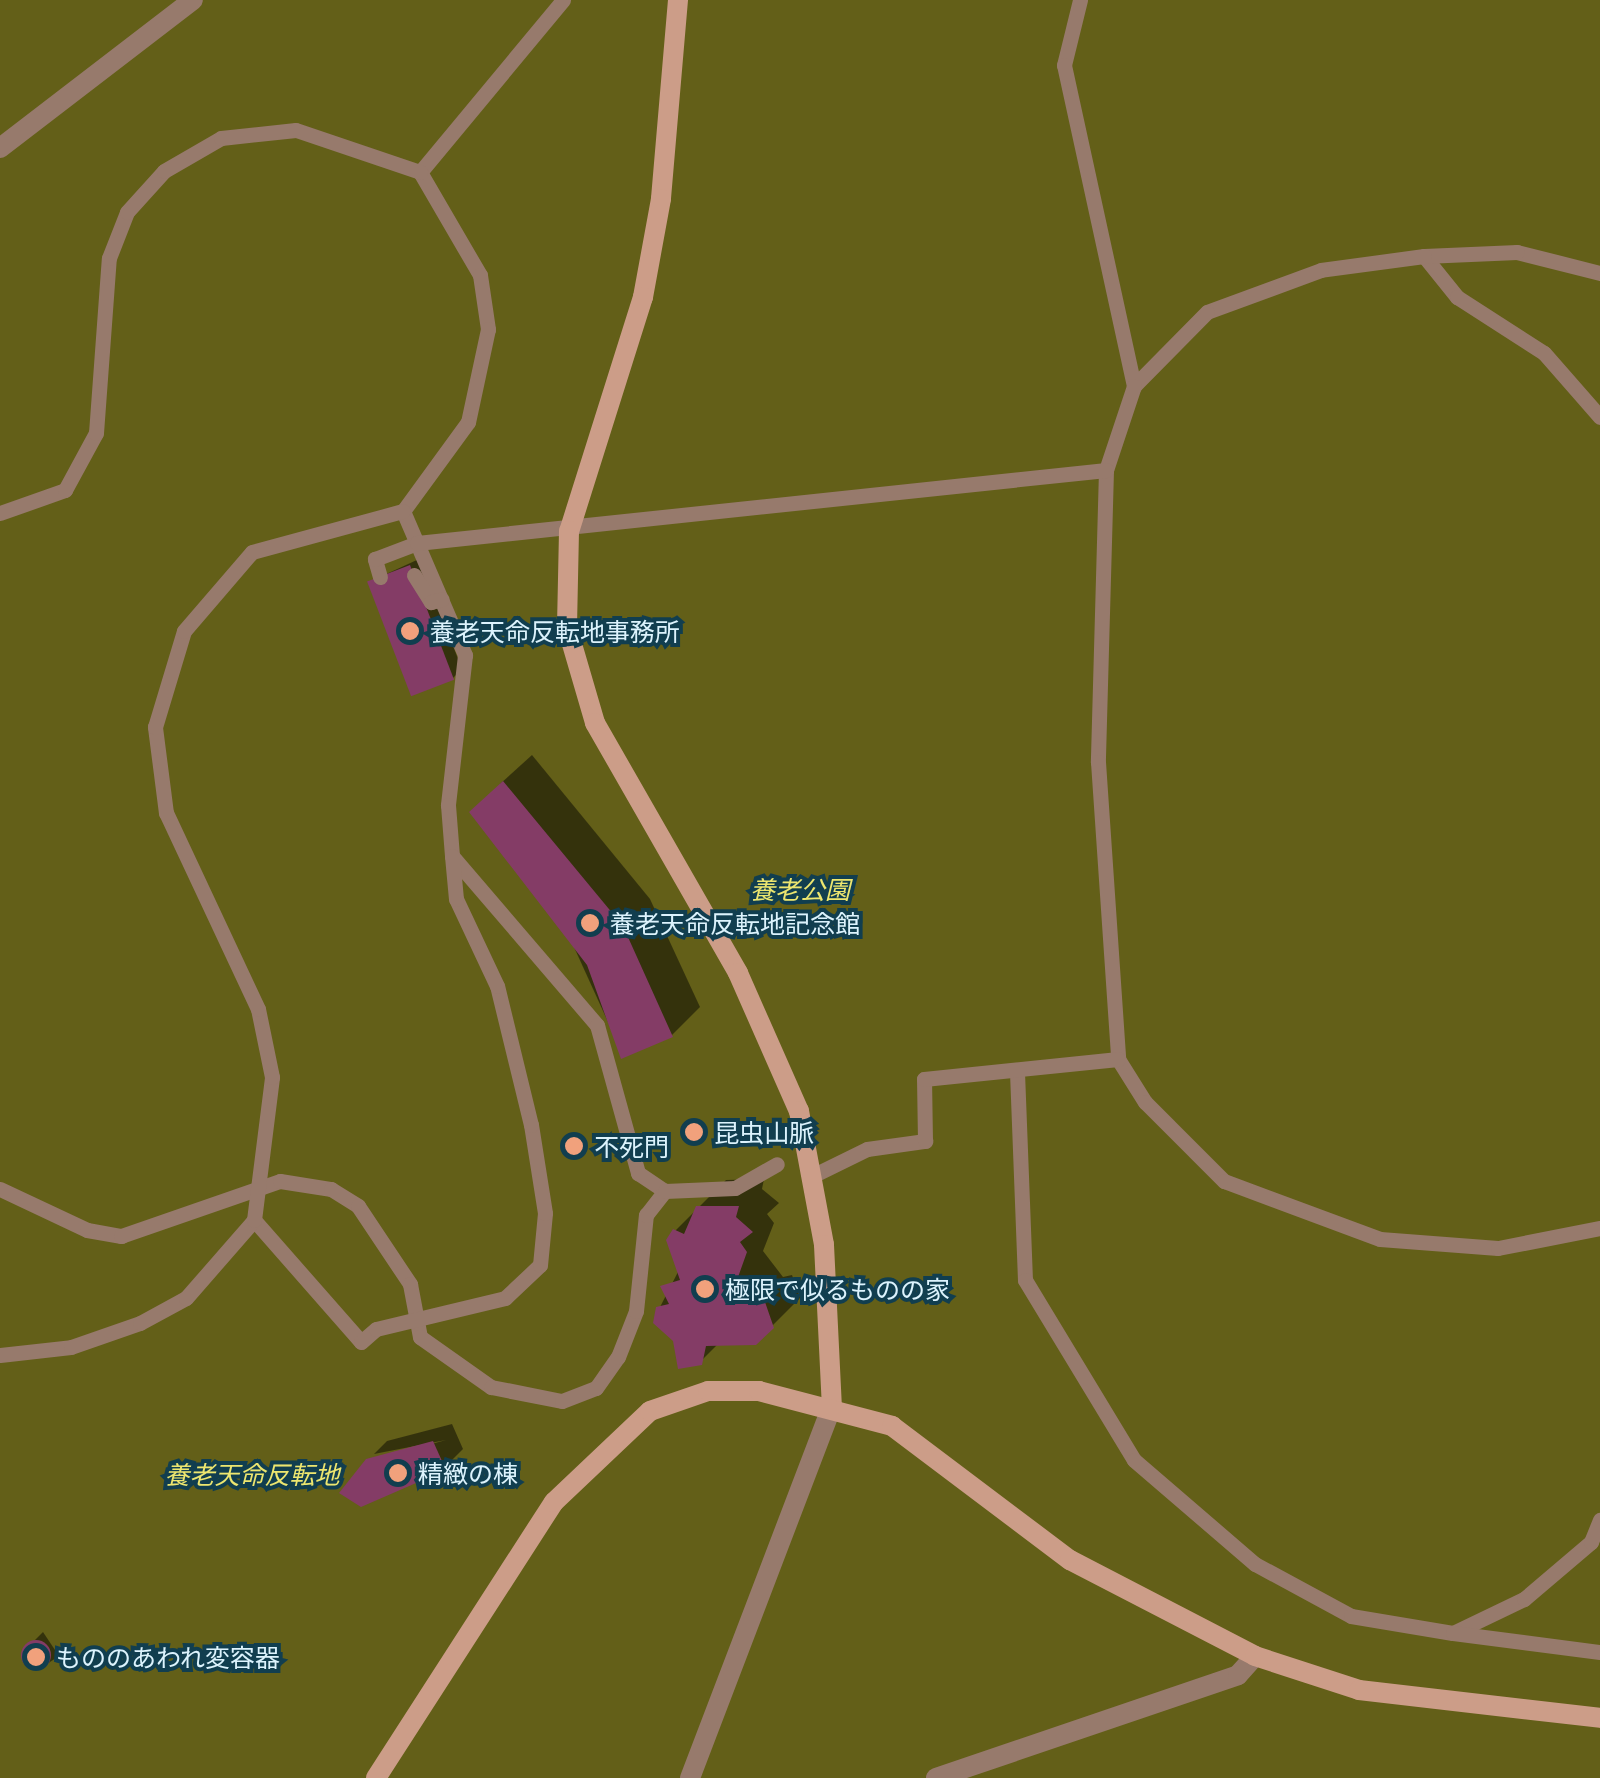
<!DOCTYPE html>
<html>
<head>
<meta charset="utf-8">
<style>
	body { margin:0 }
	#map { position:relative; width:1600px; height:1778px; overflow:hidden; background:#113e4f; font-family:Literata,"Noto Sans JP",serif }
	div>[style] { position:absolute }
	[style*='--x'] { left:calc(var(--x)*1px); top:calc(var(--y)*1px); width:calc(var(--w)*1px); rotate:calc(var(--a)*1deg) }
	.green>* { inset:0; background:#635f18; transform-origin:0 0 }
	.shadow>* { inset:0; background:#0007 }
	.building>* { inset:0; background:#843c66; transform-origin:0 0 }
	.round { border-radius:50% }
	.lane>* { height:15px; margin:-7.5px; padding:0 7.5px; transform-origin:7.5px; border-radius:7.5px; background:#977a6c }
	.street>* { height:20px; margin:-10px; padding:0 10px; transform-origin:10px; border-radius:10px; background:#977a6c }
	.secondary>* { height:20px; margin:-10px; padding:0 10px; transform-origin:10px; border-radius:10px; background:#cc9d88 }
	.dots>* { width:28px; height:28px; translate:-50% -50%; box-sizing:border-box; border:5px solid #113e4f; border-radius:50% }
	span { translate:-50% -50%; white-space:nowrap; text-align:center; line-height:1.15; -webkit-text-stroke:8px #113e4f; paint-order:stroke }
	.poi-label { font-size:25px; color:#dcf3fd }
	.left { translate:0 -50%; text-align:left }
	.park-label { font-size:25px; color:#ede66f; font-style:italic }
</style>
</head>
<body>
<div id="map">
	<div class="green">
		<i style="left:0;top:0;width:1600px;height:1778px"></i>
	</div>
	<div class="shadow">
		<i style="clip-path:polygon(419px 559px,462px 669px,453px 678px,369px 582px)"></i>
		<i style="clip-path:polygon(532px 755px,650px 899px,700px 1007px,672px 1035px,623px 1055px,500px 784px)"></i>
		<i style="clip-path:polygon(764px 1179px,762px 1189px,779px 1203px,767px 1214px,774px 1223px,763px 1251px,783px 1277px,792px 1275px,800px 1298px,772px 1326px,718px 1344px,698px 1364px,659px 1309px,679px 1270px,675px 1231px,726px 1180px)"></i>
		<i style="clip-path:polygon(452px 1424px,463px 1449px,444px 1468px,369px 1461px,446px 1440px,374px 1454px,387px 1441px)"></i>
		<i style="clip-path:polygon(43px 1632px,59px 1656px,44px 1666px,22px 1653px)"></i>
	</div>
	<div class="building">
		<i style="left:410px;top:565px;width:123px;height:46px;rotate:69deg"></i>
		<i style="clip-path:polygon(503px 781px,623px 926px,673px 1037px,621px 1059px,587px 965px,469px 812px)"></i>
		<i style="clip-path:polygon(696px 1206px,739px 1206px,736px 1217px,753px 1232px,740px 1242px,747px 1252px,737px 1280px,755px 1304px,765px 1302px,774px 1328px,756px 1345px,706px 1346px,702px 1365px,678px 1369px,673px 1341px,653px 1323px,656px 1307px,669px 1304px,660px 1286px,680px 1280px,666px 1240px,673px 1229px,684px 1234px)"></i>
		<i style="clip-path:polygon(433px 1441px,446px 1470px,361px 1507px,339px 1493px,366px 1459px)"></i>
		<i class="round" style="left:21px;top:1640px;width:30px;height:30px"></i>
	</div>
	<div class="lane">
		<i style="--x:563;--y:0;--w:224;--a:129.7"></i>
		<i style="--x:420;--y:172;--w:119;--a:59.8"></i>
		<i style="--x:480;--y:275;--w:55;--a:81.6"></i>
		<i style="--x:488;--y:329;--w:95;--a:102.1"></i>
		<i style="--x:468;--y:422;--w:110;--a:126.1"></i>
		<i style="--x:403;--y:511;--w:157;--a:66.7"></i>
		<i style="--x:465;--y:655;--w:151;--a:96.5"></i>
		<i style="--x:448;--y:805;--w:51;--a:85.5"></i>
		<i style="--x:452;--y:856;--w:223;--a:49.4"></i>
		<i style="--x:597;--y:1025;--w:154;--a:74.5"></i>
		<i style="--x:638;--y:1173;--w:32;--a:34"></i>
		<i style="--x:1080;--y:0;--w:67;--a:103.8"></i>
		<i style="--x:1064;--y:65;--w:329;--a:77.7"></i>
		<i style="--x:1424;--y:256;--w:53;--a:51.2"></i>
		<i style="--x:1457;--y:297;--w:103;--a:32.8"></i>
		<i style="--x:1544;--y:353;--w:85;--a:48.8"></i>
		<i style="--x:1600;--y:273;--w:86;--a:-165.8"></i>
		<i style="--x:1517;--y:252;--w:93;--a:177.5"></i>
		<i style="--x:1424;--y:256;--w:104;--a:172.3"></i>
		<i style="--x:1321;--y:270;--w:121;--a:159.8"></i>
		<i style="--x:1207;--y:312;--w:104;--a:134.6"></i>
		<i style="--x:1134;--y:386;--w:89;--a:108.4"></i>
		<i style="--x:1106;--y:470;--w:292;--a:91.6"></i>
		<i style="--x:1098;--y:762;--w:298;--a:86.1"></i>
		<i style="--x:1118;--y:1059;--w:51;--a:57.9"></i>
		<i style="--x:1145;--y:1102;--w:112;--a:45"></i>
		<i style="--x:1224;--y:1181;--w:166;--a:20.4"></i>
		<i style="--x:1380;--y:1239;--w:118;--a:4.4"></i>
		<i style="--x:1498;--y:1248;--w:104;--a:-11.1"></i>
		<i style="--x:0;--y:513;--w:69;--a:-19.5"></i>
		<i style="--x:65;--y:490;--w:65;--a:-61.5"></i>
		<i style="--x:96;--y:433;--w:175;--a:-85.8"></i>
		<i style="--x:109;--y:258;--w:49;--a:-68.6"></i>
		<i style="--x:127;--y:212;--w:55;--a:-47.9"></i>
		<i style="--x:164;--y:171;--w:66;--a:-30.1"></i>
		<i style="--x:221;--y:138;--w:75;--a:-6.1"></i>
		<i style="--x:296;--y:130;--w:131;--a:18.7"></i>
		<i style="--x:414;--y:575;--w:32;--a:58"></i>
		<i style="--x:431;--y:602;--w:11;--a:-15"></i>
		<i style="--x:380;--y:577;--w:19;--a:-106"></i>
		<i style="--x:375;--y:559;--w:45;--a:-20.9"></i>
		<i style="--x:417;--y:543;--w:693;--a:-6.05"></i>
		<i style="--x:1017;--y:1072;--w:208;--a:87.8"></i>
		<i style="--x:1025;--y:1280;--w:210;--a:58.8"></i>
		<i style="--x:1134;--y:1460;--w:160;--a:40.7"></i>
		<i style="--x:1255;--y:1564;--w:109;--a:28.4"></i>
		<i style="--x:1351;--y:1616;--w:103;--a:9.5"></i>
		<i style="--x:1453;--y:1633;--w:79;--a:-25.6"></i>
		<i style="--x:1524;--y:1599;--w:88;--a:-40.4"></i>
		<i style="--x:1591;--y:1542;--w:24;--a:-68"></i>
		<i style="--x:814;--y:1175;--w:59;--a:-26.1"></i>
		<i style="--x:867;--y:1149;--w:59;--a:-7.9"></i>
		<i style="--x:925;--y:1141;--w:62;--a:-90.9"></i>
		<i style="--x:924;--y:1079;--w:195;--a:-5.9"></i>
		<i style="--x:0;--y:1189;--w:96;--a:25.2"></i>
		<i style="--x:87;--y:1230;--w:35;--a:10"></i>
		<i style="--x:121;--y:1236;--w:168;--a:-19.1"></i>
		<i style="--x:280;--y:1181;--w:52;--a:8.9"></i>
		<i style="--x:331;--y:1189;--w:32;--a:32"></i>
		<i style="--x:358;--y:1206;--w:94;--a:56.3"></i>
		<i style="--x:410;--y:1284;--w:54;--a:79.3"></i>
		<i style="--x:420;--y:1337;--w:87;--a:35.2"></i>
		<i style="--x:491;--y:1387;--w:72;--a:11.2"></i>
		<i style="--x:562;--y:1401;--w:36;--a:-21"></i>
		<i style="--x:596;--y:1388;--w:38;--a:-55"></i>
		<i style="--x:618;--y:1357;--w:49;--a:-68.6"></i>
		<i style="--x:636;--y:1311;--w:97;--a:-84.1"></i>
		<i style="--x:646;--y:1215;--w:31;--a:-52"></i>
		<i style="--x:665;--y:1191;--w:70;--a:-2.5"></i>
		<i style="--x:735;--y:1188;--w:48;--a:-29.7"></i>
		<i style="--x:254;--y:1220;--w:162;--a:48.7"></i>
		<i style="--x:361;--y:1342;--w:20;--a:-41"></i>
		<i style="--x:376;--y:1329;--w:133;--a:-13.5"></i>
		<i style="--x:505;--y:1298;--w:48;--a:-43.3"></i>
		<i style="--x:540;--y:1265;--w:52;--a:-84.5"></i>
		<i style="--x:545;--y:1213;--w:89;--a:-99"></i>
		<i style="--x:531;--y:1125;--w:143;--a:-103.7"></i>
		<i style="--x:497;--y:986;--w:96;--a:-115.2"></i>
		<i style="--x:456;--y:899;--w:43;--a:-95.3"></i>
		<i style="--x:0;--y:1355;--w:71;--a:-6.4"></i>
		<i style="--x:71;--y:1347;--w:73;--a:-19.2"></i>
		<i style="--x:140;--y:1323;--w:52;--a:-28.5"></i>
		<i style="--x:186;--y:1298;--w:103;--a:-48.9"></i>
		<i style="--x:254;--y:1220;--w:144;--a:-82.8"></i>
		<i style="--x:272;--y:1077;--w:69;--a:-101.6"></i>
		<i style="--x:258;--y:1009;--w:217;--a:-115.1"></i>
		<i style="--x:166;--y:813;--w:87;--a:-97.3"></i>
		<i style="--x:155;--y:727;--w:100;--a:-73.2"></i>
		<i style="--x:184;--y:631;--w:104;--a:-49.3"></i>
		<i style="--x:252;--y:552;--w:156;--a:-15.2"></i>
		<i style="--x:1453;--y:1633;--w:148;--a:7.4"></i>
	</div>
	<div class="street">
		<i style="--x:0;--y:148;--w:243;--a:-37.5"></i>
		<i style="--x:690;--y:1778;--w:398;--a:-69.1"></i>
		<i style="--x:936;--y:1778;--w:319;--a:-18.8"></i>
		<i style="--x:1238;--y:1675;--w:25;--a:-48"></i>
	</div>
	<div class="secondary">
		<i style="--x:678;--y:0;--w:200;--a:94.9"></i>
		<i style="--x:661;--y:199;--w:100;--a:100.4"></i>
		<i style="--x:643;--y:297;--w:245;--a:107.5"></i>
		<i style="--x:569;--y:531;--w:96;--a:91.2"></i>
		<i style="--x:567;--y:627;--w:100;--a:73.7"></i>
		<i style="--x:595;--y:723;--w:288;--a:60.2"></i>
		<i style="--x:738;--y:973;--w:151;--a:66.2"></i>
		<i style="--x:799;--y:1111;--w:136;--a:79.4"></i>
		<i style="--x:824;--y:1245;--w:161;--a:87.2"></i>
		<i style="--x:376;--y:1778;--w:328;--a:-57.2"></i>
		<i style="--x:554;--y:1502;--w:132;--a:-43.5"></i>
		<i style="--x:650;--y:1411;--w:61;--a:-19"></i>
		<i style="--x:708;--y:1391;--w:51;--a:0"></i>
		<i style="--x:759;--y:1391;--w:138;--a:14.7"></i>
		<i style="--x:892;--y:1426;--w:223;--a:37"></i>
		<i style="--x:1070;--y:1560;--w:208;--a:27.4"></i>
		<i style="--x:1255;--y:1656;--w:109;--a:18.1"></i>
		<i style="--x:1359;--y:1690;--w:243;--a:6.6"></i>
	</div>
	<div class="dots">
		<i style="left:410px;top:631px;background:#f1a17c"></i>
		<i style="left:590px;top:923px;background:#f1a17c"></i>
		<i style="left:694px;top:1132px;background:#f1a17c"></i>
		<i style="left:574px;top:1146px;background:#f1a17c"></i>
		<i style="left:705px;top:1289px;background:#f1a17c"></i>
		<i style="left:398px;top:1473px;background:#f1a17c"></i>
		<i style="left:36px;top:1657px;background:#f1a17c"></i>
	</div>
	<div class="poi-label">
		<span class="left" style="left:430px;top:631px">養老天命反転地事務所</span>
		<span class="left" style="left:610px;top:923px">養老天命反転地記念館</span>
		<span class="left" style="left:714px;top:1132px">昆虫山脈</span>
		<span class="left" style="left:594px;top:1146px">不死門</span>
		<span class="left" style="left:725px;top:1289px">極限で似るものの家</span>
		<span class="left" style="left:418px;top:1473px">精緻の棟</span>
		<span class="left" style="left:56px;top:1657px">もののあわれ変容器</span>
	</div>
	<div class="park-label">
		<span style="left:800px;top:889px">養老公園</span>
		<span style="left:252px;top:1474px">養老天命反転地</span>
	</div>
</div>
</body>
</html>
